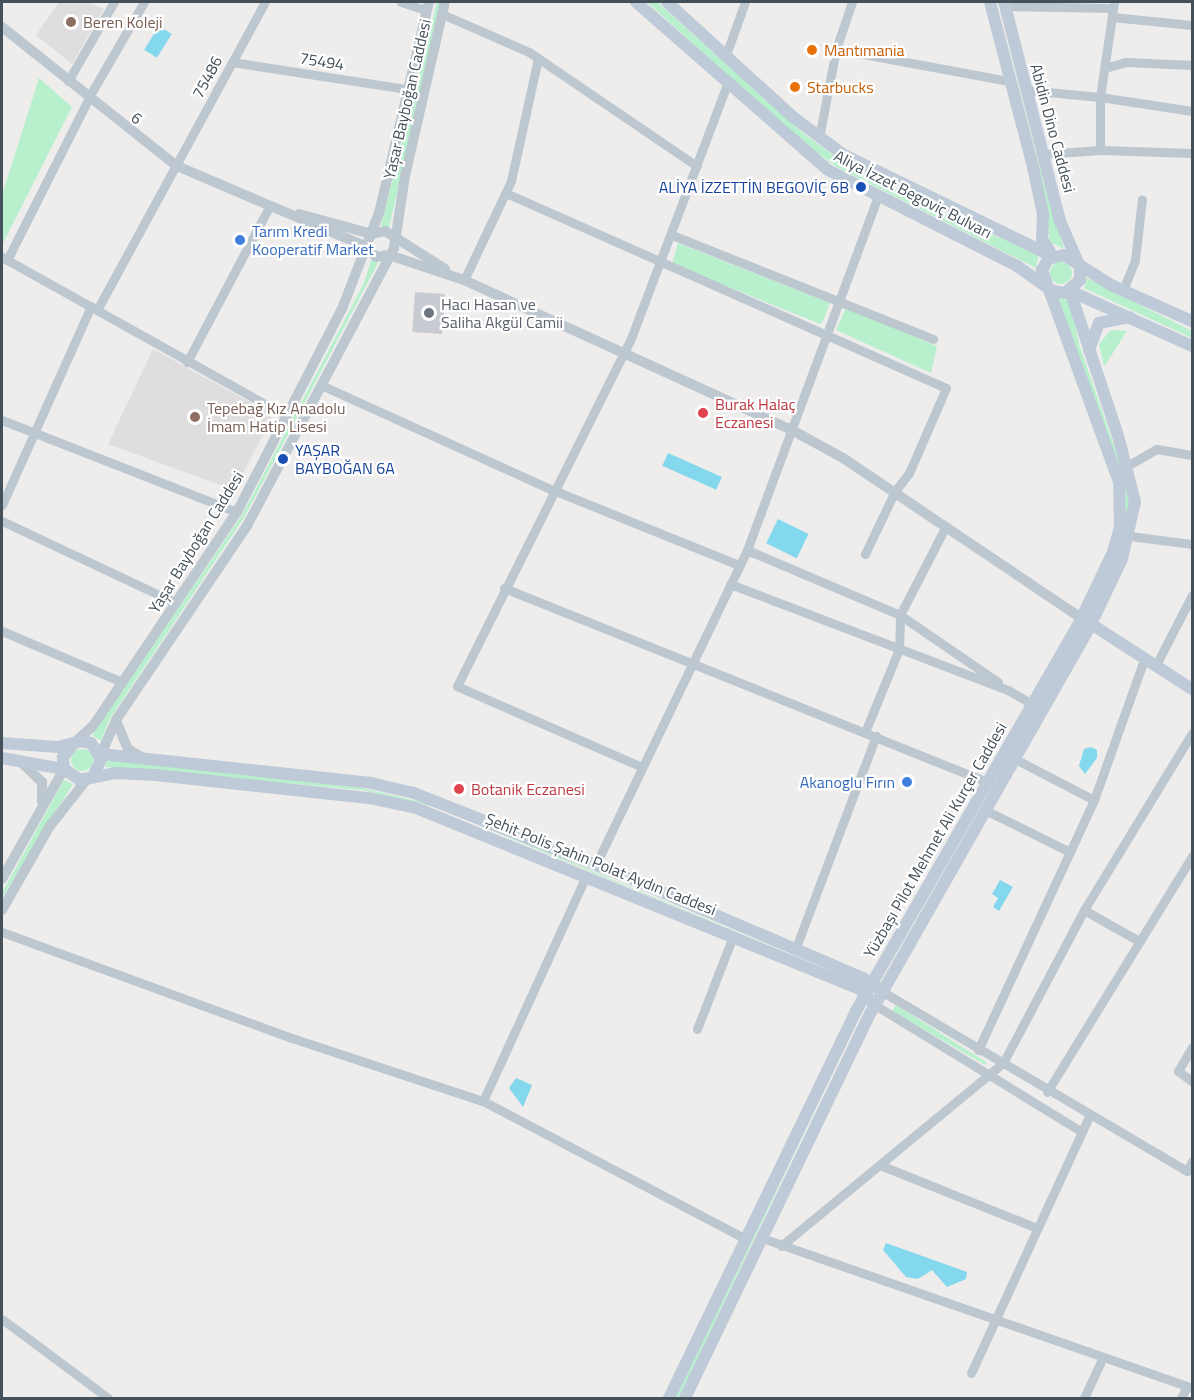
<!DOCTYPE html>
<html>
<head>
<meta charset="utf-8">
<style>
	body { margin:0 }
	#map { position:relative; width:1194px; height:1400px; overflow:hidden; background:#efecec; font-family:"Titillium Web",sans-serif }
	div>[style] { position:absolute }
	[style*='--x'] { left:calc(var(--x)*1px); top:calc(var(--y)*1px); width:calc(var(--w)*1px); rotate:calc(var(--a)*1deg) }
	.education>* { inset:0; background:#e0ddde }
	.green>* { inset:0; background:#b8f0cd }
	.round { border-radius:50% }
	.water>* { inset:0; background:#83d8ee; transform-origin:0 0 }
	.building>* { inset:0; background:#c9cbd2; transform-origin:0 0 }
	.minor>* { height:9px; margin:-4.5px; padding:0 4.5px; transform-origin:4.5px; border-radius:4.5px; background:#bcc7d0 }
	.tertiary>* { height:10px; margin:-5px; padding:0 5px; transform-origin:5px; border-radius:5px; background:#bcc7d0 }
	.secondary>* { height:12px; margin:-6px; padding:0 6px; transform-origin:6px; border-radius:6px; background:#becad7 }
	.dots>* { width:16px; height:16px; translate:-50% -50%; box-sizing:border-box; border:3px solid #fff; border-radius:50% }
	span { translate:-50% -50%; white-space:nowrap; text-align:center; line-height:1.15; -webkit-text-stroke:4.5px #fff; paint-order:stroke }
	.education-label { font-size:16px; color:#785e54 }
	.left { translate:0 -50%; text-align:left }
	.food-label { font-size:16px; color:#c56008 }
	.street-label { font-size:16px; color:#44505a }
	.transit-label { font-size:16px; color:#164399 }
	.right { translate:-100% -50%; text-align:right }
	.shop-label { font-size:16px; color:#366cbe }
	.worship-label { font-size:16px; color:#5b616d }
	.health-label { font-size:16px; color:#be3a42 }
	.frame { position:absolute; inset:0; border:3px solid #44505a; pointer-events:none }
</style>
</head>
<body>
<div id="map">
	<div class="education">
		<i style="clip-path:polygon(59px 2px,87px 2px,104px 9px,72px 64px,36px 35px)"></i>
		<i style="clip-path:polygon(153px 349px,270px 413px,271px 420px,234px 490px,108px 444px)"></i>
	</div>
	<div class="green">
		<i style="clip-path:polygon(437px 2px,440px 2px,389px 228px,381px 226px)"></i>
		<i style="clip-path:polygon(647px 2px,657px 2px,803px 133px,840px 160px,982px 231px,1039px 253px,1036px 268px,837px 167px,799px 140px)"></i>
		<i style="clip-path:polygon(996px 2px,1049px 201px,1064px 249px,1050px 242px,1039px 166px)"></i>
		<i style="clip-path:polygon(39px 78px,72px 107px,2px 245px,2px 195px)"></i>
		<i style="clip-path:polygon(678px 243px,830px 303px,823px 321px,820px 324px,672px 264px)"></i>
		<i style="clip-path:polygon(371px 260px,378px 263px,245px 516px,109px 720px,101px 741px,92px 735px,242px 515px,364px 283px)"></i>
		<i class="round" style="left:1050px;top:262px;width:22px;height:22px"></i>
		<i style="clip-path:polygon(1087px 278px,1192px 331px,1192px 338px,1084px 288px)"></i>
		<i style="clip-path:polygon(1056px 297px,1070px 301px,1079px 344px,1127px 483px,1130px 508px,1126px 527px,1124px 484px)"></i>
		<i style="clip-path:polygon(846px 308px,937px 346px,931px 373px,836px 330px)"></i>
		<i style="clip-path:polygon(1111px 330px,1127px 331px,1104px 367px,1099px 344px)"></i>
		<i class="round" style="left:71px;top:749px;width:22px;height:22px"></i>
		<i style="clip-path:polygon(108px 758px,362px 788px,438px 806px,860px 984px,438px 808px,362px 790px,105px 767px)"></i>
		<i style="clip-path:polygon(64px 780px,73px 784px,2px 898px,2px 893px)"></i>
		<i style="clip-path:polygon(896px 1005px,986px 1062px,985px 1065px,892px 1011px)"></i>
		<i style="clip-path:polygon(864px 1006px,679px 1398px,675px 1398px,726px 1294px)"></i>
	</div>
	<div class="water">
		<i style="left:159px;top:26px;width:15px;height:28px;rotate:32deg"></i>
		<i style="left:668px;top:453px;width:59px;height:14px;rotate:24deg"></i>
		<i style="left:778px;top:519px;width:34px;height:27px;rotate:26deg"></i>
		<i style="clip-path:polygon(1091px 747px,1097px 750px,1097px 758px,1085px 774px,1079px 766px,1084px 749px)"></i>
		<i style="clip-path:polygon(1000px 880px,1013px 887px,999px 911px,993px 907px,998px 898px,992px 894px)"></i>
		<i style="clip-path:polygon(516px 1078px,532px 1085px,523px 1107px,509px 1088px)"></i>
		<i style="clip-path:polygon(886px 1243px,967px 1272px,966px 1279px,947px 1287px,932px 1270px,918px 1279px,906px 1277px,883px 1250px)"></i>
	</div>
	<div class="building">
		<i style="left:415px;top:292px;width:30px;height:40px;rotate:4deg"></i>
	</div>
	<div class="minor">
		<i style="--x:401;--y:2;--w:26;--a:18"></i>
		<i style="--x:1005;--y:6;--w:108;--a:1.1"></i>
		<i style="--x:442;--y:14;--w:95;--a:23.6"></i>
		<i style="--x:529;--y:52;--w:203;--a:34.2"></i>
		<i style="--x:1112;--y:17;--w:80;--a:5.7"></i>
		<i style="--x:836;--y:49;--w:176;--a:10.5"></i>
		<i style="--x:726;--y:55;--w:56;--a:-70.3"></i>
		<i style="--x:232;--y:62;--w:177;--a:8.8"></i>
		<i style="--x:1105;--y:68;--w:22;--a:-16"></i>
		<i style="--x:1126;--y:62;--w:66;--a:2.6"></i>
		<i style="--x:68;--y:81;--w:91;--a:-59.8"></i>
		<i style="--x:1027;--y:90;--w:73;--a:5.5"></i>
		<i style="--x:1100;--y:97;--w:96;--a:-81.6"></i>
		<i style="--x:819;--y:138;--w:91;--a:-79.2"></i>
		<i style="--x:836;--y:49;--w:50;--a:-71.2"></i>
		<i style="--x:1100;--y:150;--w:53;--a:-90"></i>
		<i style="--x:1100;--y:97;--w:93;--a:8.7"></i>
		<i style="--x:1043;--y:154;--w:57;--a:-4"></i>
		<i style="--x:1100;--y:150;--w:92;--a:1.9"></i>
		<i style="--x:506;--y:193;--w:481;--a:23.9"></i>
		<i style="--x:946;--y:388;--w:93;--a:113.5"></i>
		<i style="--x:909;--y:473;--w:23;--a:128"></i>
		<i style="--x:895;--y:491;--w:70;--a:115.5"></i>
		<i style="--x:672;--y:235;--w:281;--a:21.7"></i>
		<i style="--x:2;--y:257;--w:325;--a:29.2"></i>
		<i style="--x:7;--y:260;--w:191;--a:-63.2"></i>
		<i style="--x:93;--y:90;--w:102;--a:-59.9"></i>
		<i style="--x:464;--y:280;--w:110;--a:-64.6"></i>
		<i style="--x:511;--y:181;--w:126;--a:-77.6"></i>
		<i style="--x:1123;--y:290;--w:32;--a:-68"></i>
		<i style="--x:1135;--y:260;--w:61;--a:-83.5"></i>
		<i style="--x:97;--y:310;--w:351;--a:-61.4"></i>
		<i style="--x:187;--y:362;--w:175;--a:-62.1"></i>
		<i style="--x:321;--y:385;--w:255;--a:24.4"></i>
		<i style="--x:553;--y:490;--w:201;--a:22"></i>
		<i style="--x:2;--y:420;--w:252;--a:21.4"></i>
		<i style="--x:1127;--y:466;--w:34;--a:-30"></i>
		<i style="--x:1157;--y:449;--w:36;--a:10"></i>
		<i style="--x:2;--y:505;--w:218;--a:-65.9"></i>
		<i style="--x:2;--y:521;--w:192;--a:25.2"></i>
		<i style="--x:1130;--y:536;--w:63;--a:7.4"></i>
		<i style="--x:747;--y:550;--w:166;--a:23"></i>
		<i style="--x:900;--y:615;--w:119;--a:34.4"></i>
		<i style="--x:730;--y:584;--w:298;--a:20.9"></i>
		<i style="--x:1008;--y:690;--w:28;--a:30"></i>
		<i style="--x:504;--y:588;--w:521;--a:21.88"></i>
		<i style="--x:2;--y:631;--w:130;--a:23"></i>
		<i style="--x:1156;--y:665;--w:79;--a:-62.8"></i>
		<i style="--x:865;--y:732;--w:90;--a:-67.7"></i>
		<i style="--x:899;--y:649;--w:34;--a:-88"></i>
		<i style="--x:900;--y:615;--w:100;--a:-62.7"></i>
		<i style="--x:1015;--y:759;--w:89;--a:27.4"></i>
		<i style="--x:642;--y:767;--w:202;--a:-156.4"></i>
		<i style="--x:457;--y:686;--w:386;--a:-63.4"></i>
		<i style="--x:630;--y:341;--w:275;--a:-69.3"></i>
		<i style="--x:985;--y:810;--w:95;--a:26.3"></i>
		<i style="--x:596;--y:864;--w:348;--a:-64.3"></i>
		<i style="--x:747;--y:550;--w:377;--a:-69.7"></i>
		<i style="--x:1084;--y:910;--w:61;--a:29.5"></i>
		<i style="--x:2;--y:932;--w:309;--a:20.1"></i>
		<i style="--x:292;--y:1038;--w:201;--a:18.3"></i>
		<i style="--x:483;--y:1101;--w:297;--a:27.7"></i>
		<i style="--x:795;--y:950;--w:229;--a:-69.3"></i>
		<i style="--x:883;--y:992;--w:353;--a:30.5"></i>
		<i style="--x:1187;--y:1171;--w:11;--a:-63"></i>
		<i style="--x:875;--y:1005;--w:243;--a:31.5"></i>
		<i style="--x:697;--y:1029;--w:100;--a:-68.8"></i>
		<i style="--x:1192;--y:1047;--w:28;--a:120"></i>
		<i style="--x:1178;--y:1071;--w:17;--a:36"></i>
		<i style="--x:978;--y:1050;--w:276;--a:-65.1"></i>
		<i style="--x:1094;--y:800;--w:152;--a:-70.4"></i>
		<i style="--x:1047;--y:1092;--w:277;--a:-58.4"></i>
		<i style="--x:483;--y:1101;--w:247;--a:-65.4"></i>
		<i style="--x:880;--y:1165;--w:169;--a:21.9"></i>
		<i style="--x:762;--y:1238;--w:455;--a:19.2"></i>
		<i style="--x:781;--y:1246;--w:288;--a:-39.5"></i>
		<i style="--x:1003;--y:1063;--w:173;--a:-62.1"></i>
		<i style="--x:1084;--y:910;--w:207;--a:-58.6"></i>
		<i style="--x:2;--y:1319;--w:132;--a:36.7"></i>
		<i style="--x:971;--y:1373;--w:282;--a:-65.3"></i>
		<i style="--x:1084;--y:1398;--w:45;--a:-65.1"></i>
		<i style="--x:1181;--y:1398;--w:13;--a:-63"></i>
	</div>
	<div class="tertiary">
		<i style="--x:2;--y:27;--w:223;--a:38.5"></i>
		<i style="--x:177;--y:166;--w:207;--a:23.1"></i>
		<i style="--x:299;--y:214;--w:76;--a:15.3"></i>
		<i style="--x:372;--y:234;--w:13;--a:-13"></i>
		<i style="--x:385;--y:231;--w:71;--a:32.3"></i>
		<i style="--x:367;--y:247;--w:13;--a:48"></i>
		<i style="--x:376;--y:257;--w:13;--a:-9"></i>
		<i style="--x:389;--y:255;--w:79;--a:18.4"></i>
		<i style="--x:464;--y:280;--w:356;--a:24.6"></i>
		<i style="--x:788;--y:428;--w:63;--a:28.6"></i>
		<i style="--x:843;--y:458;--w:294;--a:33.9"></i>
		<i style="--x:116;--y:720;--w:31;--a:68"></i>
		<i style="--x:128;--y:749;--w:17;--a:31"></i>
		<i style="--x:74;--y:743;--w:25;--a:-42"></i>
		<i style="--x:93;--y:726;--w:258;--a:-56.1"></i>
		<i style="--x:237;--y:512;--w:229;--a:-62.7"></i>
		<i style="--x:342;--y:309;--w:103;--a:-68.9"></i>
		<i style="--x:379;--y:213;--w:217;--a:-76.7"></i>
		<i style="--x:101;--y:754;--w:37;--a:-66"></i>
		<i style="--x:116;--y:720;--w:236;--a:-56"></i>
		<i style="--x:248;--y:524;--w:312;--a:-62.1"></i>
		<i style="--x:394;--y:248;--w:73;--a:-81.3"></i>
		<i style="--x:405;--y:176;--w:179;--a:-77.1"></i>
		<i style="--x:21;--y:762;--w:29;--a:44"></i>
		<i style="--x:42;--y:782;--w:20;--a:90"></i>
		<i style="--x:2;--y:879;--w:126;--a:-60.6"></i>
		<i style="--x:2;--y:910;--w:97;--a:-60.3"></i>
		<i style="--x:50;--y:826;--w:60;--a:-51.8"></i>
	</div>
	<div class="secondary">
		<i style="--x:636;--y:2;--w:255;--a:41.2"></i>
		<i style="--x:828;--y:170;--w:212;--a:26.9"></i>
		<i style="--x:1017;--y:266;--w:43;--a:35.5"></i>
		<i style="--x:1052;--y:291;--w:13;--a:9"></i>
		<i style="--x:1065;--y:293;--w:20;--a:-41"></i>
		<i style="--x:1080;--y:280;--w:13;--a:-90"></i>
		<i style="--x:1080;--y:267;--w:50;--a:-113.5"></i>
		<i style="--x:1060;--y:221;--w:226;--a:-104.3"></i>
		<i style="--x:667;--y:2;--w:171;--a:42.4"></i>
		<i style="--x:793;--y:117;--w:64;--a:36.7"></i>
		<i style="--x:844;--y:155;--w:231;--a:25.9"></i>
		<i style="--x:990;--y:2;--w:171;--a:75.4"></i>
		<i style="--x:1033;--y:167;--w:48;--a:78"></i>
		<i style="--x:1043;--y:214;--w:25;--a:92"></i>
		<i style="--x:1042;--y:239;--w:15;--a:58"></i>
		<i style="--x:1070;--y:291;--w:134;--a:24.3"></i>
		<i style="--x:1089;--y:350;--w:29;--a:-70"></i>
		<i style="--x:1099;--y:323;--w:31;--a:-11"></i>
		<i style="--x:1091;--y:624;--w:120;--a:32.8"></i>
		<i style="--x:2;--y:743;--w:56;--a:4.1"></i>
		<i style="--x:58;--y:747;--w:16;--a:-14"></i>
		<i style="--x:74;--y:743;--w:5;--a:-22"></i>
		<i style="--x:79;--y:741;--w:12;--a:9"></i>
		<i style="--x:91;--y:743;--w:19;--a:58"></i>
		<i style="--x:101;--y:759;--w:20;--a:114"></i>
		<i style="--x:93;--y:777;--w:13;--a:167"></i>
		<i style="--x:80;--y:780;--w:19;--a:-145"></i>
		<i style="--x:64;--y:769;--w:12;--a:-95"></i>
		<i style="--x:63;--y:757;--w:18;--a:-52"></i>
		<i style="--x:101;--y:754;--w:272;--a:6.1"></i>
		<i style="--x:371;--y:783;--w:44;--a:13.1"></i>
		<i style="--x:414;--y:793;--w:237;--a:21.6"></i>
		<i style="--x:634;--y:880;--w:249;--a:23.2"></i>
		<i style="--x:863;--y:978;--w:18;--a:34"></i>
		<i style="--x:2;--y:758;--w:63;--a:10.1"></i>
		<i style="--x:87;--y:779;--w:29;--a:-12"></i>
		<i style="--x:115;--y:773;--w:41;--a:2.8"></i>
		<i style="--x:156;--y:775;--w:214;--a:6.2"></i>
		<i style="--x:369;--y:798;--w:48;--a:12"></i>
		<i style="--x:416;--y:808;--w:477;--a:22.2"></i>
		<i style="--x:858;--y:988;--w:17;--a:45"></i>
		<i style="--x:669;--y:1398;--w:430;--a:-64.2"></i>
		<i style="--x:856;--y:1011;--w:452;--a:-60.1"></i>
		<i style="--x:1081;--y:619;--w:74;--a:-64.5"></i>
		<i style="--x:1113;--y:552;--w:25;--a:-74"></i>
		<i style="--x:1120;--y:528;--w:46;--a:-91.2"></i>
		<i style="--x:1119;--y:482;--w:226;--a:-110"></i>
		<i style="--x:1042;--y:270;--w:13;--a:-61"></i>
		<i style="--x:1048;--y:259;--w:16;--a:-14"></i>
		<i style="--x:1064;--y:255;--w:56;--a:32.6"></i>
		<i style="--x:1111;--y:285;--w:89;--a:24"></i>
		<i style="--x:685;--y:1398;--w:428;--a:-64.3"></i>
		<i style="--x:871;--y:1012;--w:446;--a:-60.4"></i>
		<i style="--x:1091;--y:624;--w:72;--a:-64.5"></i>
		<i style="--x:1122;--y:559;--w:58;--a:-77.2"></i>
		<i style="--x:1135;--y:502;--w:65;--a:-104.3"></i>
		<i style="--x:1119;--y:439;--w:156;--a:-108.3"></i>
	</div>
	<div class="dots">
		<i style="left:71px;top:22px;background:#8d6e63"></i>
		<i style="left:812px;top:50px;background:#e8710a"></i>
		<i style="left:795px;top:87px;background:#e8710a"></i>
		<i style="left:861px;top:187px;background:#1a4fb4"></i>
		<i style="left:240px;top:240px;background:#3f7fe0"></i>
		<i style="left:429px;top:313px;background:#6b7280"></i>
		<i style="left:703px;top:413px;background:#e0444e"></i>
		<i style="left:195px;top:417px;background:#8d6e63"></i>
		<i style="left:283px;top:459px;background:#1a4fb4"></i>
		<i style="left:907px;top:782px;background:#3f7fe0"></i>
		<i style="left:459px;top:789px;background:#e0444e"></i>
	</div>
	<div class="education-label">
		<span class="left" style="left:83px;top:22px">Beren Koleji</span>
		<span class="left" style="left:207px;top:417px">Tepebağ Kız Anadolu<br>İmam Hatip Lisesi</span>
	</div>
	<div class="food-label">
		<span class="left" style="left:824px;top:50px">Mantımania</span>
		<span class="left" style="left:807px;top:87px">Starbucks</span>
	</div>
	<div class="street-label">
		<span style="left:322px;top:61px;rotate:9deg">75494</span>
		<span style="left:207px;top:77px;rotate:-62deg">75486</span>
		<span style="left:407px;top:99px;rotate:-77deg">Yaşar Bayboğan Caddesi</span>
		<span style="left:137px;top:118px;rotate:39deg">6</span>
		<span style="left:1053px;top:128px;rotate:75deg">Abidin Dino Caddesi</span>
		<span style="left:913px;top:194px;rotate:27deg">Aliya İzzet Begoviç Bulvarı</span>
		<span style="left:196px;top:542px;rotate:-58deg">Yaşar Bayboğan Caddesi</span>
		<span style="left:935px;top:840px;rotate:-60deg">Yüzbaşı Pilot Mehmet Ali Kurçer Caddesi</span>
		<span style="left:601px;top:864px;rotate:22deg">Şehit Polis Şahin Polat Aydın Caddesi</span>
	</div>
	<div class="transit-label">
		<span class="right" style="left:849px;top:187px">ALİYA İZZETTİN BEGOVİÇ 6B</span>
		<span class="left" style="left:295px;top:459px">YAŞAR<br>BAYBOĞAN 6A</span>
	</div>
	<div class="shop-label">
		<span class="left" style="left:252px;top:240px">Tarım Kredi<br>Kooperatif Market</span>
		<span class="right" style="left:895px;top:782px">Akanoglu Fırın</span>
	</div>
	<div class="worship-label">
		<span class="left" style="left:441px;top:313px">Hacı Hasan ve<br>Saliha Akgül Camii</span>
	</div>
	<div class="health-label">
		<span class="left" style="left:715px;top:413px">Burak Halaç<br>Eczanesi</span>
		<span class="left" style="left:471px;top:789px">Botanik Eczanesi</span>
	</div>
	<div class="frame"></div>
</div>
</body>
</html>
